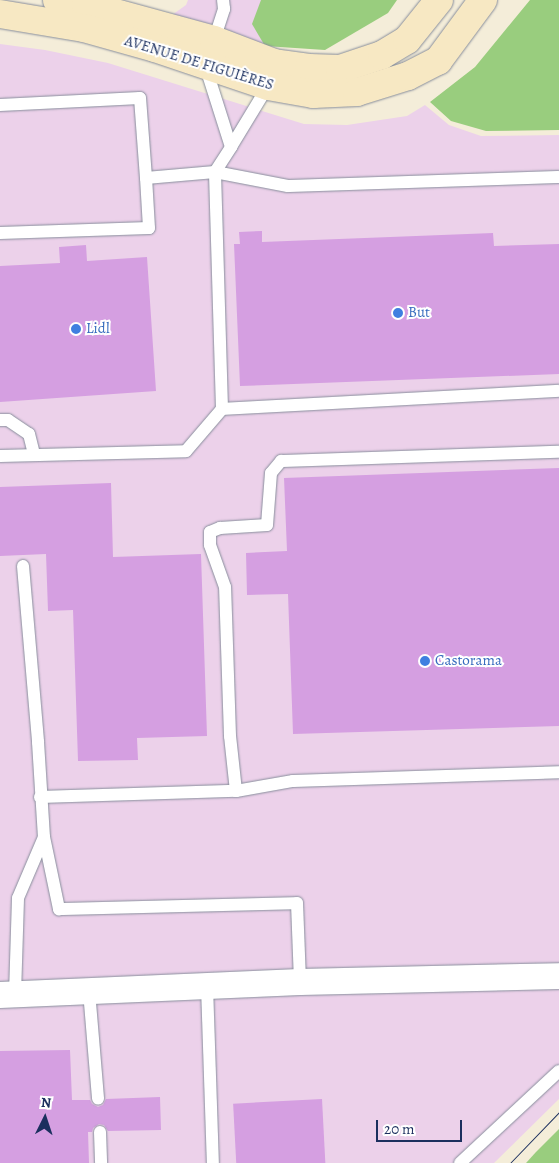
<!DOCTYPE html>
<html>
<head>
<meta charset="utf-8">
<style>
	body { margin:0 }
	#map { position:relative; width:559px; height:1163px; overflow:hidden; background:#f4edd9; font-family:Alegreya,serif }
	div>[style] { position:absolute }
	[style*='--x'] { left:calc(var(--x)*1px); top:calc(var(--y)*1px); width:calc(var(--w)*1px); rotate:calc(var(--a)*1deg) }
	.built>* { inset:0; background:#ecd1ea }
	.green>* { inset:0; background:#99cd7e }
	.building>* { inset:0; background:#d59fe1; transform-origin:0 0 }
	.roads { filter:drop-shadow(0 0 1px #888e9c) drop-shadow(0 0 1px #888e9c) }
	.lane>* { height:12px; margin:-6px; padding:0 6px; transform-origin:6px; border-radius:6px; background:#fff }
	.street>* { height:26px; margin:-13px; padding:0 13px; transform-origin:13px; border-radius:13px; background:#fff }
	.secondary>* { height:28px; margin:-14px; padding:0 14px; transform-origin:14px; border-radius:14px; background:#f7e8c3 }
	.tram>* { height:1px; margin:-0.5px; padding:0 0.5px; transform-origin:0.5px; border-radius:0.5px; background:#1b2f5e }
	.dots>* { width:14px; height:14px; translate:-50% -50%; box-sizing:border-box; border:2px solid #fff; border-radius:50% }
	span { translate:-50% -50%; white-space:nowrap; text-align:center; line-height:1.15; -webkit-text-stroke:4px #fff; paint-order:stroke }
	.street-label { font-size:15px; color:#1b2f5e }
	.shop-label { font-size:15px; color:#366cbe }
	.left { translate:0 -50%; text-align:left }
	.north { position:absolute; left:20px; top:1093px; width:50px; height:50px; -webkit-text-stroke:4px #fff; paint-order:stroke; rotate:4deg; font-size:14px; font-weight:700; line-height:20px; text-align:center; color:#1b2f5e }
	.north::after { content:''; display:block; margin:auto; width:18px; height:22px; background:#1b2f5e; clip-path:polygon(50% 0,100% 100%,50% 72%,0 100%) }
	.scale { position:absolute; left:376px; top:1120px; width:86px; height:22px; box-sizing:border-box; border:2px solid #1b2f5e; border-top:0; padding-left:6px; font-size:15px; line-height:18px; white-space:nowrap; color:#1b2f5e; -webkit-text-stroke:4px #fff; paint-order:stroke }
</style>
</head>
<body>
<div id="map">
	<div class="built">
		<i style="clip-path:polygon(188px 0,263px 0,265px 46px,172px 15px,186px 5px)"></i>
		<i style="clip-path:polygon(0 44px,45px 50px,108px 63px,304px 124px,347px 125px,407px 116px,425px 105px,449px 125px,481px 136px,559px 135px,559px 1099px,494px 1163px,0 1163px)"></i>
	</div>
	<div class="green">
		<i style="clip-path:polygon(261px 0,397px 0,388px 13px,325px 50px,265px 46px,252px 24px)"></i>
		<i style="clip-path:polygon(530px 0,559px 0,559px 130px,486px 131px,451px 121px,430px 102px,475px 67px)"></i>
		<i style="clip-path:polygon(559px 1129px,559px 1163px,526px 1163px,536px 1152px)"></i>
	</div>
	<div class="building">
		<i style="clip-path:polygon(262px 231px,262px 242px,493px 233px,494px 246px,559px 244px,559px 374px,240px 386px,234px 244px,240px 244px,239px 232px)"></i>
		<i style="clip-path:polygon(86px 245px,87px 261px,147px 257px,156px 391px,0 402px,0 266px,60px 263px,59px 247px)"></i>
		<i style="clip-path:polygon(559px 468px,559px 726px,293px 734px,288px 594px,247px 595px,246px 553px,287px 551px,284px 478px)"></i>
		<i style="clip-path:polygon(111px 483px,113px 557px,201px 554px,207px 736px,137px 738px,138px 760px,78px 761px,73px 610px,48px 611px,46px 554px,0 556px,0 487px)"></i>
		<i style="clip-path:polygon(70px 1050px,72px 1100px,90px 1100px,92px 1104px,98px 1107px,103px 1105px,106px 1099px,160px 1097px,161px 1130px,108px 1131px,104px 1125px,99px 1124px,93px 1128px,92px 1132px,88px 1132px,89px 1163px,0 1163px,0 1051px)"></i>
		<i style="left:322px;top:1099px;width:64px;height:89px;rotate:87deg"></i>
	</div>
	<div class="roads">
		<div class="lane">
			<i style="--x:214;--y:40;--w:33;--a:-72"></i>
			<i style="--x:224;--y:9;--w:9;--a:-96"></i>
			<i style="--x:205;--y:65;--w:86;--a:72.4"></i>
			<i style="--x:231;--y:147;--w:71;--a:-58.8"></i>
			<i style="--x:0;--y:105;--w:140;--a:-2.9"></i>
			<i style="--x:140;--y:98;--w:80;--a:85.7"></i>
			<i style="--x:146;--y:178;--w:69;--a:-5"></i>
			<i style="--x:215;--y:172;--w:74;--a:10.9"></i>
			<i style="--x:288;--y:186;--w:271;--a:-1.9"></i>
			<i style="--x:0;--y:233;--w:149;--a:-1.9"></i>
			<i style="--x:149;--y:228;--w:50;--a:-93.4"></i>
			<i style="--x:222;--y:409;--w:337;--a:-3.1"></i>
			<i style="--x:0;--y:420;--w:8;--a:0"></i>
			<i style="--x:8;--y:420;--w:25;--a:34"></i>
			<i style="--x:29;--y:434;--w:21;--a:76"></i>
			<i style="--x:0;--y:456;--w:186;--a:-1.5"></i>
			<i style="--x:186;--y:451;--w:55;--a:-49.4"></i>
			<i style="--x:222;--y:409;--w:237;--a:-91.7"></i>
			<i style="--x:215;--y:172;--w:30;--a:-57"></i>
			<i style="--x:23;--y:566;--w:177;--a:85.1"></i>
			<i style="--x:38;--y:742;--w:95;--a:86.4"></i>
			<i style="--x:44;--y:837;--w:74;--a:78.2"></i>
			<i style="--x:59;--y:909;--w:238;--a:-1.4"></i>
			<i style="--x:297;--y:903;--w:79;--a:87.8"></i>
			<i style="--x:236;--y:791;--w:55;--a:-96.2"></i>
			<i style="--x:230;--y:736;--w:149;--a:-91.9"></i>
			<i style="--x:225;--y:587;--w:45;--a:-109.7"></i>
			<i style="--x:210;--y:545;--w:13;--a:-90"></i>
			<i style="--x:210;--y:532;--w:11;--a:-22"></i>
			<i style="--x:220;--y:528;--w:47;--a:-3.7"></i>
			<i style="--x:267;--y:525;--w:52;--a:-85.6"></i>
			<i style="--x:271;--y:473;--w:16;--a:-50"></i>
			<i style="--x:281;--y:461;--w:278;--a:-1.9"></i>
			<i style="--x:40;--y:797;--w:196;--a:-1.8"></i>
			<i style="--x:236;--y:791;--w:58;--a:-10"></i>
			<i style="--x:293;--y:781;--w:266;--a:-1.9"></i>
			<i style="--x:207;--y:986;--w:177;--a:88.1"></i>
			<i style="--x:89;--y:991;--w:108;--a:85.2"></i>
			<i style="--x:15;--y:994;--w:96;--a:-88.2"></i>
			<i style="--x:18;--y:898;--w:66;--a:-66.9"></i>
			<i style="--x:100;--y:1132;--w:31;--a:88"></i>
			<i style="--x:460;--y:1163;--w:135;--a:-42.9"></i>
		</div>
		<div class="street">
			<i style="--x:0;--y:995;--w:300;--a:-2.5"></i>
			<i style="--x:300;--y:982;--w:259;--a:-1.3"></i>
		</div>
		<div class="secondary">
			<i style="--x:57;--y:0;--w:29;--a:10"></i>
			<i style="--x:86;--y:5;--w:133;--a:15.3"></i>
			<i style="--x:214;--y:40;--w:64;--a:21"></i>
			<i style="--x:274;--y:63;--w:35;--a:8"></i>
			<i style="--x:309;--y:68;--w:31;--a:2"></i>
			<i style="--x:340;--y:69;--w:44;--a:-18.4"></i>
			<i style="--x:382;--y:55;--w:29;--a:-31"></i>
			<i style="--x:407;--y:40;--w:51;--a:-51.3"></i>
			<i style="--x:0;--y:14;--w:85;--a:9.5"></i>
			<i style="--x:84;--y:28;--w:74;--a:15.7"></i>
			<i style="--x:155;--y:48;--w:119;--a:18.6"></i>
			<i style="--x:268;--y:86;--w:46;--a:10.1"></i>
			<i style="--x:313;--y:94;--w:44;--a:-2.6"></i>
			<i style="--x:357;--y:92;--w:53;--a:-17.4"></i>
			<i style="--x:408;--y:76;--w:34;--a:-27"></i>
			<i style="--x:438;--y:61;--w:76;--a:-53.6"></i>
		</div>
	</div>
	<div class="tram">
		<i style="--x:510;--y:1163;--w:71;--a:-46.1"></i>
	</div>
	<div class="dots">
		<i style="left:398px;top:313px;background:#3f7fe0"></i>
		<i style="left:76px;top:329px;background:#3f7fe0"></i>
		<i style="left:425px;top:661px;background:#3f7fe0"></i>
	</div>
	<div class="street-label">
		<span style="left:199px;top:63px;rotate:17deg">AVENUE DE FIGUIÈRES</span>
	</div>
	<div class="shop-label">
		<span class="left" style="left:408px;top:313px">But</span>
		<span class="left" style="left:86px;top:329px">Lidl</span>
		<span class="left" style="left:435px;top:661px">Castorama</span>
	</div>
	<div class="north">N</div>
	<div class="scale">20 m</div>
</div>
</body>
</html>
